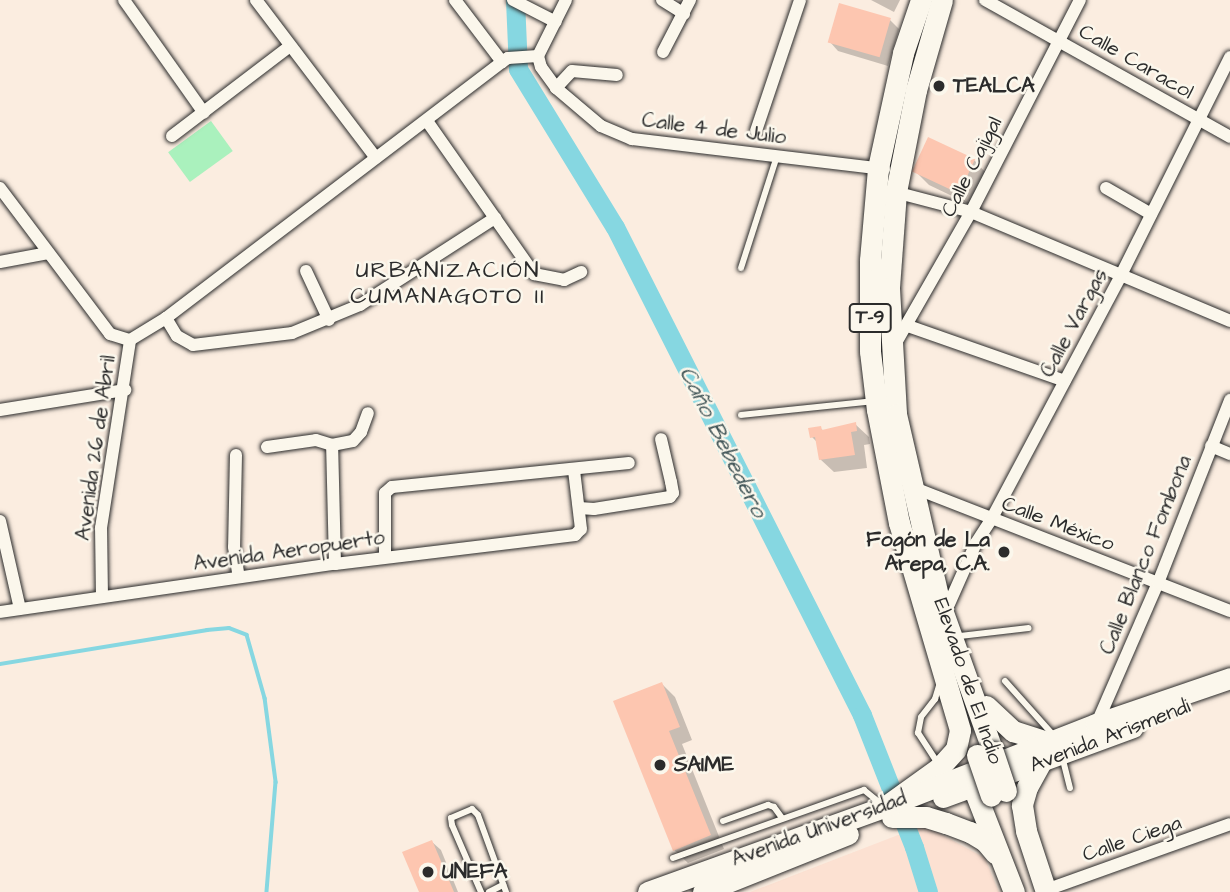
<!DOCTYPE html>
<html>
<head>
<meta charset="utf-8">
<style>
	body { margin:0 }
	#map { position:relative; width:1230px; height:892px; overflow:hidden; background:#fbede0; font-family:"Architects Daughter",sans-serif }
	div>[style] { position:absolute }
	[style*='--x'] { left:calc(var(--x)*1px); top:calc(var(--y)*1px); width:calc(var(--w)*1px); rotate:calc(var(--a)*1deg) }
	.built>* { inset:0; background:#fce1d2 }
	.green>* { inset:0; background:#aaf1bd; transform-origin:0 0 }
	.shadow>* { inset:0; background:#0003 }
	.stream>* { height:3.5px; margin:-1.75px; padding:0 1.75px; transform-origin:1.75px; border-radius:1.75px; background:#86d7e1 }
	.river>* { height:19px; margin:-9.5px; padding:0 9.5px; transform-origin:9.5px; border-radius:9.5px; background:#86d7e1 }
	.building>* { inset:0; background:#fdc6b0; transform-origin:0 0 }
	.roads { filter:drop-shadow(0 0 2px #2b2b2b) drop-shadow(0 0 2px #2b2b2b) }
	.service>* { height:6px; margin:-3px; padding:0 3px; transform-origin:3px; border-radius:3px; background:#fbf7ec }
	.minor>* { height:12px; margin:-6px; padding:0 6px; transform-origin:6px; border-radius:6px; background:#fbf7ec }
	.primary>* { height:21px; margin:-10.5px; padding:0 10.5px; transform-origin:10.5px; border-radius:10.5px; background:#fbf7ec }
	.bridges { filter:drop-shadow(0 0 2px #2b2b2b) drop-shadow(0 0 2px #2b2b2b) }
	.primary-bridge>* { height:21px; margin:-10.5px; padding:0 10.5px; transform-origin:10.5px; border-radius:10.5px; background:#fbf7ec }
	.dots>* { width:19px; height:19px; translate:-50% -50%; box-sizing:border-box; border:4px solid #fbf7ec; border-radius:50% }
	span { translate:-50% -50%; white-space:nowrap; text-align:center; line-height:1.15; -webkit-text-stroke:5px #fbf7ec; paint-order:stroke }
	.shield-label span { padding:2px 5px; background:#fbf7ec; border:2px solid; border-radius:5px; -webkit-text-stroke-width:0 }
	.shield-label { font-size:19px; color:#2b2b2b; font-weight:700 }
	.street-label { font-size:21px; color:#2b2b2b }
	.poi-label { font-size:21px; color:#2b2b2b; font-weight:700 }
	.left { translate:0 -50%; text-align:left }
	.right { translate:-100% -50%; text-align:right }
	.neighbourhood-label { font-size:23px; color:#2b2b2b; letter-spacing:2px }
	.water-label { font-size:23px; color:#425658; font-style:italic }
</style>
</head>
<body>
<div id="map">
	<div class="built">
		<i style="clip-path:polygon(924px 825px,985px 858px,999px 892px,750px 892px)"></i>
	</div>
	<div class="green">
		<i style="left:211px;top:121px;width:37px;height:53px;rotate:54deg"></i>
	</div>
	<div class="shadow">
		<i style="clip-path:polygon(871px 0,900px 0,894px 12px)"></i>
		<i style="clip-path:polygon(890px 20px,899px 29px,888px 66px,838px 51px,830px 42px)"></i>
		<i style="clip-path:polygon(974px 160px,987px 174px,973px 206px,929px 185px,915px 171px)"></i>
		<i style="clip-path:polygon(855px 424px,869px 437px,870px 444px,864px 445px,867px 468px,834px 472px,820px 459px,818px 443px,812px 437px,820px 428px,824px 431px)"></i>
		<i style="clip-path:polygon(662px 684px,675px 697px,692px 740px,682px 744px,724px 849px,688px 863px,674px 850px)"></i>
		<i style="clip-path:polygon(432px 842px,441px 850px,458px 892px,421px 892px)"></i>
	</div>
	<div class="stream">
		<i style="--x:0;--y:664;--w:210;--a:-9.3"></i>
		<i style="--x:207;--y:630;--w:22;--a:-5"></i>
		<i style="--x:229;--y:628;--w:19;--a:21"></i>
		<i style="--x:247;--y:635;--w:66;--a:74.1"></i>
		<i style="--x:265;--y:698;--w:85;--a:82.5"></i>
		<i style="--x:276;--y:782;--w:110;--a:94.7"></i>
	</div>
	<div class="river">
		<i style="--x:515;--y:0;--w:69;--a:87.5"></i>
		<i style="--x:518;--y:69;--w:185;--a:58.5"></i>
		<i style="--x:615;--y:227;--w:547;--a:63.15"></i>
		<i style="--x:862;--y:715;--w:142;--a:68.5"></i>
		<i style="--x:914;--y:847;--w:47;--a:72.7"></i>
	</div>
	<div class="building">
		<i style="left:839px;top:3px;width:54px;height:41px;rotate:16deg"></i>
		<i style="left:928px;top:137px;width:52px;height:38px;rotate:25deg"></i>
		<i style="clip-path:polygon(856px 422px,857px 431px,851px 432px,855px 455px,819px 460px,815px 437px,810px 438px,808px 428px,821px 426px,822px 430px)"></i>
		<i style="clip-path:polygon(662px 682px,680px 727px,669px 731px,711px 835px,673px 851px,613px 701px)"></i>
		<i style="clip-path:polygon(432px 840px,454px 892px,419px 892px,402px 852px)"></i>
	</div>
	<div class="roads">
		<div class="service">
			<i style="--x:741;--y:268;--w:118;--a:-72.2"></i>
			<i style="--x:741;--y:415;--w:134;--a:-6"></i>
			<i style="--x:960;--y:636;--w:69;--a:-6.6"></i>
			<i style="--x:1005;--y:681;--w:75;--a:48.2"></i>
			<i style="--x:1062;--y:756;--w:33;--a:76"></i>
			<i style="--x:937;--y:762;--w:35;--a:-123"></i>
			<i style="--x:918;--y:733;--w:16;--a:-79"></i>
			<i style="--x:921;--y:717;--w:23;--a:-52"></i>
			<i style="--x:935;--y:699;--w:17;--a:-73"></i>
			<i style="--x:723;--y:821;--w:48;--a:-19.6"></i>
			<i style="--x:768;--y:805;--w:6;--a:18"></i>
			<i style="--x:774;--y:807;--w:14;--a:54"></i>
			<i style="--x:673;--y:858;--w:203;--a:-19.6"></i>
			<i style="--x:864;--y:790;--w:21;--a:39"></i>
			<i style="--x:481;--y:892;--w:73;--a:-113.4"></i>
			<i style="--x:452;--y:825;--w:7;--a:-98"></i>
			<i style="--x:451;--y:818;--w:23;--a:-23"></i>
			<i style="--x:472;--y:809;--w:8;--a:45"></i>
			<i style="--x:478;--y:815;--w:82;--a:70"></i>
			<i style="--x:489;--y:892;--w:16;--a:-27"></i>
		</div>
		<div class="minor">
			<i style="--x:124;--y:0;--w:138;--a:54.7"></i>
			<i style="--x:256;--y:0;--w:198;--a:52.8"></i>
			<i style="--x:455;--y:0;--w:78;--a:52.8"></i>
			<i style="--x:513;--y:0;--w:48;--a:27.1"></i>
			<i style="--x:566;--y:0;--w:63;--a:116.6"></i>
			<i style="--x:538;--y:56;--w:11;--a:75"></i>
			<i style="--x:541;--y:67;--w:26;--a:54"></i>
			<i style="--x:556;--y:88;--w:59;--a:40.2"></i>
			<i style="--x:601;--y:126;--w:34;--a:23"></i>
			<i style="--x:632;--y:139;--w:254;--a:6.8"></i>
			<i style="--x:662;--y:0;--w:26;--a:32"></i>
			<i style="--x:985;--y:0;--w:281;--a:29.2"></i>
			<i style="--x:663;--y:52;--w:59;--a:-62.6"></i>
			<i style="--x:556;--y:88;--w:23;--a:-47"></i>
			<i style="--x:572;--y:71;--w:45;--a:5.1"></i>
			<i style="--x:427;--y:121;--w:187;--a:55"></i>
			<i style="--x:534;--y:274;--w:31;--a:11"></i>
			<i style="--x:564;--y:280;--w:19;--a:-25"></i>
			<i style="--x:756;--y:131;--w:138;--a:-71.4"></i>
			<i style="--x:172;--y:136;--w:148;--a:-37.3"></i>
			<i style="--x:0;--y:188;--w:183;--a:53"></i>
			<i style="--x:110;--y:334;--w:21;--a:17"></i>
			<i style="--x:1106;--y:188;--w:52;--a:30"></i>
			<i style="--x:891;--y:191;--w:83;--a:14.7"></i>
			<i style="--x:971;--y:212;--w:281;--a:22.8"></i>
			<i style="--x:0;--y:262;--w:49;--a:-10.6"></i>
			<i style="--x:306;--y:271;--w:54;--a:64.9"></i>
			<i style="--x:166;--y:318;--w:21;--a:59"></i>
			<i style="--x:177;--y:336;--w:18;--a:29"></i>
			<i style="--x:193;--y:345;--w:100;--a:-6.9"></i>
			<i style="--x:292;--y:333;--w:74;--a:-22.4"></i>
			<i style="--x:360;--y:305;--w:161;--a:-32.8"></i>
			<i style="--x:908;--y:326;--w:166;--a:19.3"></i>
			<i style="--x:130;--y:340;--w:42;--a:-31.4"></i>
			<i style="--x:166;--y:318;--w:422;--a:-37.3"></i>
			<i style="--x:502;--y:62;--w:7;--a:-34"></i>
			<i style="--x:508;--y:58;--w:30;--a:-4"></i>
			<i style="--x:893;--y:348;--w:157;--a:-60.2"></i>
			<i style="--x:971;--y:212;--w:238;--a:-62.8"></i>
			<i style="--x:0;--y:410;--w:127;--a:-9.1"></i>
			<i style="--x:1211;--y:446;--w:21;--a:23"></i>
			<i style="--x:267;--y:447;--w:49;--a:-8.1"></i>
			<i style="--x:316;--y:440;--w:17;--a:17"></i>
			<i style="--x:236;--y:455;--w:92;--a:91.2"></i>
			<i style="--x:234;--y:547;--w:30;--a:81"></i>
			<i style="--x:912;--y:487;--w:341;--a:21.3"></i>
			<i style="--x:579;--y:508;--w:15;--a:4"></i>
			<i style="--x:594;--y:509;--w:77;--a:-9"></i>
			<i style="--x:670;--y:497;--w:5;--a:-53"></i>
			<i style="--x:673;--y:493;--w:11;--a:-100"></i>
			<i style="--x:671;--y:482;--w:44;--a:-103.1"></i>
			<i style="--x:0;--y:521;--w:90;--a:77.2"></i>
			<i style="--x:385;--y:557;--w:64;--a:-90"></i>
			<i style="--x:385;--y:493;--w:9;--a:-41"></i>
			<i style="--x:392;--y:487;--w:238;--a:-5.8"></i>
			<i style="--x:335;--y:564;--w:119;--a:-91.4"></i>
			<i style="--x:332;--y:445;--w:21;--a:-11"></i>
			<i style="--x:353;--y:441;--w:12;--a:-48"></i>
			<i style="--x:361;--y:432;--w:20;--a:-70"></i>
			<i style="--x:102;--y:597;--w:69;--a:-90.8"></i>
			<i style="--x:101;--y:528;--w:190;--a:-81.2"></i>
			<i style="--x:949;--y:604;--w:67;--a:-66.1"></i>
			<i style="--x:976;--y:543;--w:27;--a:-57"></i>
			<i style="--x:991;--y:520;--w:275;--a:-62"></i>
			<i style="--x:1120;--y:277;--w:246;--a:-63.4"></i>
			<i style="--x:0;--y:612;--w:338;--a:-8.2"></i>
			<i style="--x:335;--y:564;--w:242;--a:-6.9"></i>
			<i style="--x:575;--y:535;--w:8;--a:-45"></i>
			<i style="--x:581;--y:529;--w:59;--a:-96.8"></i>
			<i style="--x:1097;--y:723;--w:153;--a:-66.5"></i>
			<i style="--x:1158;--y:583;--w:197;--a:-68.5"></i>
			<i style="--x:1046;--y:890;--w:195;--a:-19.7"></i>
		</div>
		<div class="primary">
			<i style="--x:942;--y:0;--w:94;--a:106.1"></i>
			<i style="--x:916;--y:90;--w:104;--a:101.1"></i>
			<i style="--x:896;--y:192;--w:96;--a:94.2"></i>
			<i style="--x:889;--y:288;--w:126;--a:86.8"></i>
			<i style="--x:896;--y:414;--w:195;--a:77"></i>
			<i style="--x:940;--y:604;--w:157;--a:70.3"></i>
			<i style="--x:986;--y:706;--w:37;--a:43"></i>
			<i style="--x:1013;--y:731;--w:39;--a:18"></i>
			<i style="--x:1041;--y:762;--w:29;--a:119"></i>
			<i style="--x:1027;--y:787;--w:19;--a:106"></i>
			<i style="--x:1022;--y:805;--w:26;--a:81"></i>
			<i style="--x:1026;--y:831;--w:64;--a:71.8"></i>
			<i style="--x:978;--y:775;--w:13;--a:113"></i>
			<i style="--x:973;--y:787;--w:113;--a:68.7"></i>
			<i style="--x:943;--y:797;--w:202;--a:-20.2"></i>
			<i style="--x:886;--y:806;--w:65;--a:-35.6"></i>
			<i style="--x:939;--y:768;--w:25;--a:-48"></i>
			<i style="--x:956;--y:749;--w:19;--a:-78"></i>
			<i style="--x:960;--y:730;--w:216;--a:-106.4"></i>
			<i style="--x:899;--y:523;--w:115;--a:-101"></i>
			<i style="--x:877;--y:410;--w:59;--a:-96.8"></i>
			<i style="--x:870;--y:351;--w:91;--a:-90"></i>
			<i style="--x:870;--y:260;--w:92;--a:-85"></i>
			<i style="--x:878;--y:168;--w:118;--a:-77.7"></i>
			<i style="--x:903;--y:53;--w:56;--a:-71.2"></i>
			<i style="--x:892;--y:817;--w:34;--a:0"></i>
			<i style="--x:926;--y:817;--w:21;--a:17"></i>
			<i style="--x:946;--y:823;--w:26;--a:21"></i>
			<i style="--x:970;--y:832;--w:17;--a:31"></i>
			<i style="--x:985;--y:841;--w:16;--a:50"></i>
			<i style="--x:648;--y:892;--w:251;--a:-19.8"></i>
			<i style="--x:884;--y:807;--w:228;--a:-21.4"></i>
			<i style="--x:1096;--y:724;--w:142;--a:-18.9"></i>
			<i style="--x:703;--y:892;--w:156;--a:-21.8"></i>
		</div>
	</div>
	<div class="bridges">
		<div class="primary-bridge">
			<i style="--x:993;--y:752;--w:41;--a:71.6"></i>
			<i style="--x:977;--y:755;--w:43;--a:71.1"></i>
		</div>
	</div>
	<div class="dots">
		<i style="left:939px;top:86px;background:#2b2b2b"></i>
		<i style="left:1004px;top:552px;background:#2b2b2b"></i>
		<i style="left:660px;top:765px;background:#2b2b2b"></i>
		<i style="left:428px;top:872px;background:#2b2b2b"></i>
	</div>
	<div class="shield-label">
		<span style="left:870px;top:318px">T-9</span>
	</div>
	<div class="street-label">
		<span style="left:1136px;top:62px;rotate:30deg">Calle Caracol</span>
		<span style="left:714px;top:129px;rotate:7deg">Calle 4 de Julio</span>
		<span style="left:972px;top:167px;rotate:-63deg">Calle Cajigal</span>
		<span style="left:1074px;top:323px;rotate:-62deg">Calle Vargas</span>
		<span style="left:96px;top:448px;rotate:-82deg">Avenida 26 de Abril</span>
		<span style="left:1058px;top:524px;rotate:21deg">Calle México</span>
		<span style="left:289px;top:551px;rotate:-8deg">Avenida Aeropuerto</span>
		<span style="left:1146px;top:555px;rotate:-68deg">Calle Blanco Fombona</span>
		<span style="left:968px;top:681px;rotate:71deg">Elevado de El Indio</span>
		<span style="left:1110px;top:736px;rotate:-21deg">Avenida Arismendi</span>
		<span style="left:819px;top:829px;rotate:-20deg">Avenida Universidad</span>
		<span style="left:1132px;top:839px;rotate:-19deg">Calle Ciega</span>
	</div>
	<div class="poi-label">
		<span class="left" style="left:953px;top:86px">TEALCA</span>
		<span class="right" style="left:990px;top:552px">Fogón de La<br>Arepa, C.A.</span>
		<span class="left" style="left:674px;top:765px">SAIME</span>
		<span class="left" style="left:442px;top:872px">UNEFA</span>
	</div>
	<div class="neighbourhood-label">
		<span style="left:448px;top:283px">URBANIZACIÓN<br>CUMANAGOTO II</span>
	</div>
	<div class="water-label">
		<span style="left:723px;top:442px;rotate:63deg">Caño Bebedero</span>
	</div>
</div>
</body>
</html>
